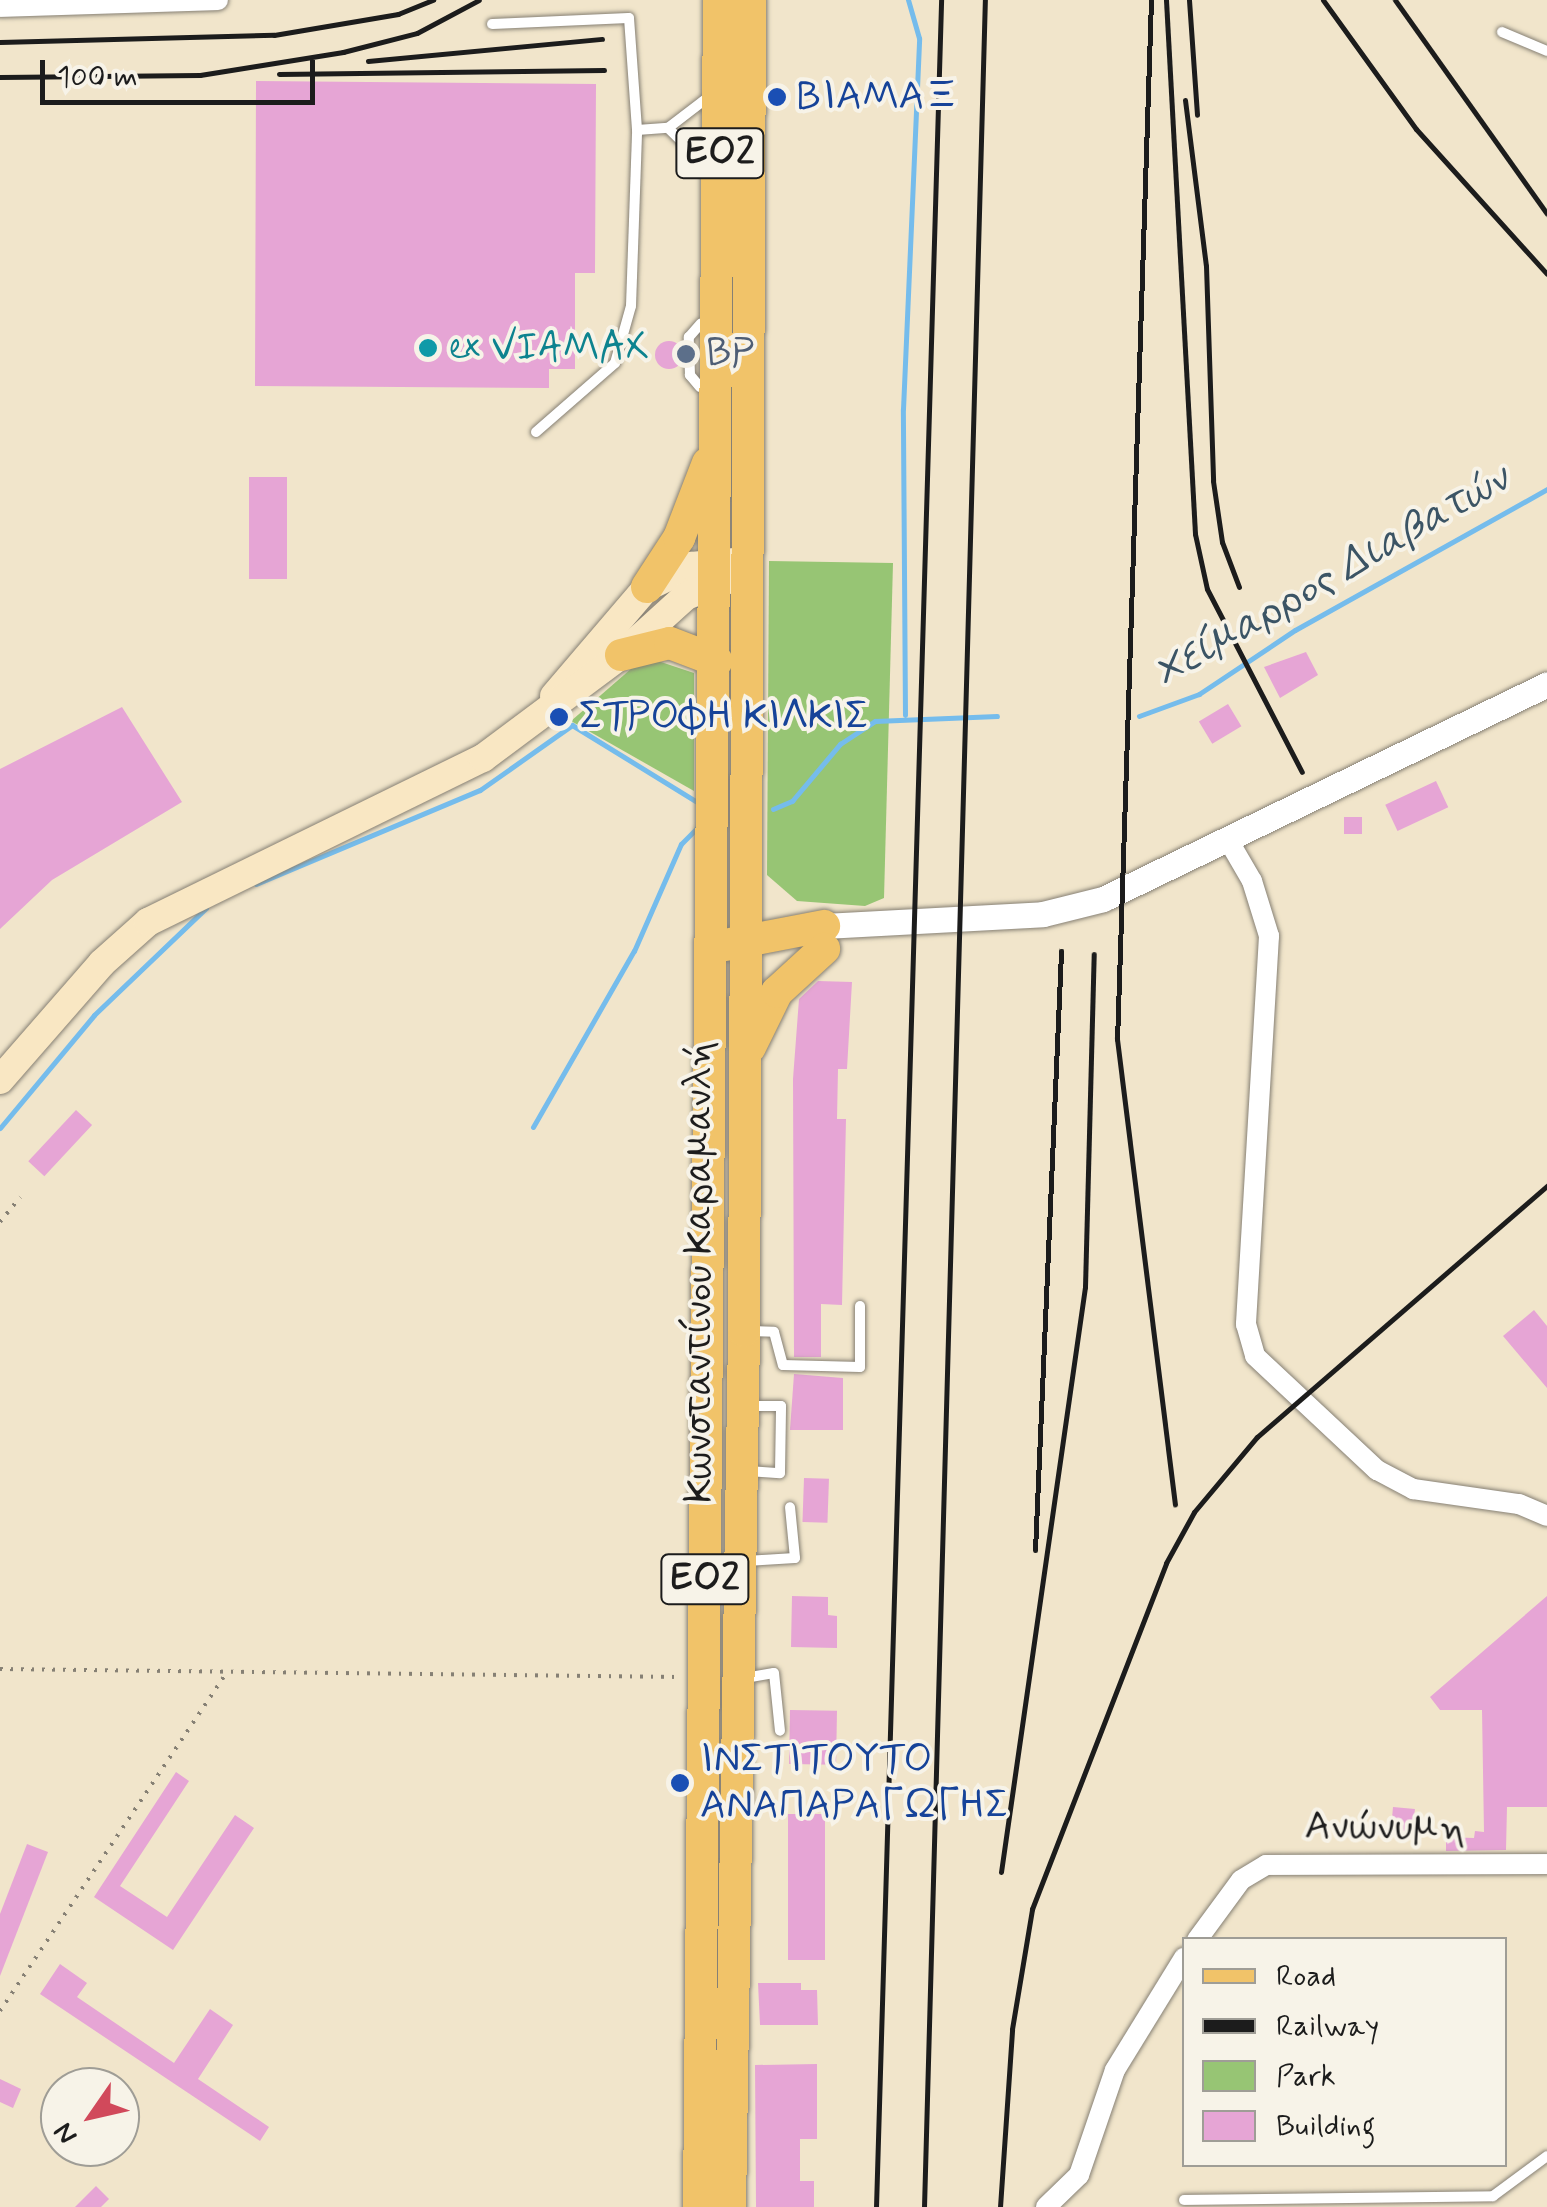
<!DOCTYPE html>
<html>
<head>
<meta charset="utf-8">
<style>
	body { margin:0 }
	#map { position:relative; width:1547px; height:2207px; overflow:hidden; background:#f1e5cb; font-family:Mynerve,sans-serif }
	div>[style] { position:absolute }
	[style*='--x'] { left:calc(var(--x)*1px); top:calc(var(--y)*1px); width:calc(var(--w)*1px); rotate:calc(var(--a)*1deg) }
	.green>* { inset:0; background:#97c574 }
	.stream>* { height:5px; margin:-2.5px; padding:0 2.5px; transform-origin:2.5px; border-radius:2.5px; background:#75bcec }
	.building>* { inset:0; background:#e6a5d5; transform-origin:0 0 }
	.round { border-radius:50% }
	.path>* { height:4px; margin-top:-2px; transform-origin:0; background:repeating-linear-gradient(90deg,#868074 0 2.5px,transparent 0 10.5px) }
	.roads { filter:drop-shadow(0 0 2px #868074) drop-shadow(0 0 2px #868074) }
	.service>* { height:10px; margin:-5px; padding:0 5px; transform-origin:5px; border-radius:5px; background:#fff }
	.minor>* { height:20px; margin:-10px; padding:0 10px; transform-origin:10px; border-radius:10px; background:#fff }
	.tertiary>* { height:25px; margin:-12.5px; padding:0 12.5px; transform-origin:12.5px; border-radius:12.5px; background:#fff }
	.secondary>* { height:28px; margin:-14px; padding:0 14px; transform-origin:14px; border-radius:14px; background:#f9e7c3 }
	.primary>* { height:32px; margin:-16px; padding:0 16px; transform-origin:16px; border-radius:16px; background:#f1c369 }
	.rail>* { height:5px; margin:-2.5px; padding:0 2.5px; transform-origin:2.5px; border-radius:2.5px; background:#1c1c1c }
	.dots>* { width:28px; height:28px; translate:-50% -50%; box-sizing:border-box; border:5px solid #f7f3e8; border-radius:50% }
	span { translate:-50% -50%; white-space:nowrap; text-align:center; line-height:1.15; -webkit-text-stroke:8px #f7f3e8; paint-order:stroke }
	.shield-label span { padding:2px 8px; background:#f7f3e8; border:2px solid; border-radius:8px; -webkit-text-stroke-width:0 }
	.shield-label { font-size:38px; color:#1c1c1c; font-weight:700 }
	.transit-label { font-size:40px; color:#164399 }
	.left { translate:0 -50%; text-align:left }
	.culture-label { font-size:40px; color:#0d838f }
	.service-label { font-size:40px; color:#4e5e75 }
	.street-label { font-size:40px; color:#1c1c1c }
	.water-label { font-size:42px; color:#3b5465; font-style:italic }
	.legend { position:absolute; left:1182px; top:1937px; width:325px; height:230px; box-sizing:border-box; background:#f7f3e8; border:2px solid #9f9d96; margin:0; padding:12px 18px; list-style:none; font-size:30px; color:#1c1c1c }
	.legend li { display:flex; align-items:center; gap:20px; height:50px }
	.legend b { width:50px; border:2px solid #9f9d96 }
	.north { position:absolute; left:40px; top:2067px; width:100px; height:100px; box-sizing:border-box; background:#f7f3e8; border:2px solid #9f9d96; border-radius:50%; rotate:236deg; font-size:28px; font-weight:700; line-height:40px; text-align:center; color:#1c1c1c }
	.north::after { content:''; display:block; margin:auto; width:35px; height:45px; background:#d1495b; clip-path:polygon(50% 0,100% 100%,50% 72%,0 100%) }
	.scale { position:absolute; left:40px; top:60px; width:275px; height:45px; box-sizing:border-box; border:5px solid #1c1c1c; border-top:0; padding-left:12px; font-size:30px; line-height:35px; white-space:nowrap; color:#1c1c1c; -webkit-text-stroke:8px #f7f3e8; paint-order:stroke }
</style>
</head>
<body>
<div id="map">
	<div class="green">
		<i style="clip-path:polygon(769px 561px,893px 563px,884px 898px,865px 906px,797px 901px,767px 875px)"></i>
		<i style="clip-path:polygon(658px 661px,694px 673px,694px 791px,571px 721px,632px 668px)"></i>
	</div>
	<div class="stream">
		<i style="--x:905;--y:715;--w:306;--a:-90.4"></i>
		<i style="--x:903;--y:409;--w:371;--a:-87.5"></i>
		<i style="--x:919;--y:38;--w:40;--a:-106"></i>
		<i style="--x:1139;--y:716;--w:64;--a:-20.1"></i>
		<i style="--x:1199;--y:694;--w:115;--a:-33.7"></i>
		<i style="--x:1295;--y:630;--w:289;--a:-29.2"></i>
		<i style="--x:773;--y:809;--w:21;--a:-23"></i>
		<i style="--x:792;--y:801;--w:75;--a:-49.9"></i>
		<i style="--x:840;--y:744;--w:42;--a:-33.3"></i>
		<i style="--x:875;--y:721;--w:122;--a:-2.3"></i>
		<i style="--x:256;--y:884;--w:243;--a:-22.8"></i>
		<i style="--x:480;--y:790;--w:113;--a:-35.2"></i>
		<i style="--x:572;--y:725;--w:147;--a:31.6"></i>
		<i style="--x:533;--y:1127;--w:203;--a:-60.2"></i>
		<i style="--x:634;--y:951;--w:117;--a:-66.3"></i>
		<i style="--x:681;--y:844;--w:25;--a:-45"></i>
		<i style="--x:0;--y:1128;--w:147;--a:-50.2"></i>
		<i style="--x:94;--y:1015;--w:155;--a:-43.7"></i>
	</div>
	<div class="building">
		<i style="clip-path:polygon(256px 81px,596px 84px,595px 273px,575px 273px,575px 369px,549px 369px,549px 388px,255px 386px)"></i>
		<i class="round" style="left:655px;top:341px;width:28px;height:28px"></i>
		<i style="left:249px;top:477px;width:38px;height:102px"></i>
		<i style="clip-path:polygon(1306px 652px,1318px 675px,1280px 698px,1264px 667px)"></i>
		<i style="left:1228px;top:704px;width:26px;height:34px;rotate:59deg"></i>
		<i style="clip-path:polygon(122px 707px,182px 802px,52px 880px,0 929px,0 769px)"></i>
		<i style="left:1436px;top:781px;width:29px;height:56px;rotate:65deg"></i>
		<i style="left:1344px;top:817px;width:18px;height:17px"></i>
		<i style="clip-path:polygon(818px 981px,852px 982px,847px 1069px,838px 1069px,837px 1119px,846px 1119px,842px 1305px,821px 1304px,821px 1357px,794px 1357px,793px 1079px,799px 999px)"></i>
		<i style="left:76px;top:1110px;width:22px;height:70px;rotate:43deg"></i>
		<i style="clip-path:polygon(1534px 1310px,1547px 1326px,1547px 1388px,1503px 1336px)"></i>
		<i style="clip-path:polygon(794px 1374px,843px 1378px,843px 1430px,790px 1430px)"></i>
		<i style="left:804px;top:1478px;width:25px;height:44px;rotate:2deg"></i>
		<i style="clip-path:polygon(792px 1596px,828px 1597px,828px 1615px,837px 1616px,837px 1648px,791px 1647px)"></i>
		<i style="clip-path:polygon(1547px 1596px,1547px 1807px,1507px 1807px,1506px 1850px,1446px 1851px,1446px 1837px,1474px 1838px,1475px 1831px,1484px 1832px,1482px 1710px,1440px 1710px,1430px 1697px)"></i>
		<i style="left:790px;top:1710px;width:47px;height:54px;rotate:1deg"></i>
		<i style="clip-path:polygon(176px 1772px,189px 1781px,120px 1886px,167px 1917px,235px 1815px,254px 1828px,173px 1950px,94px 1897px)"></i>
		<i style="left:1393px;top:1807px;width:22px;height:24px;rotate:5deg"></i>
		<i style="left:788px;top:1814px;width:37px;height:146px"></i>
		<i style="clip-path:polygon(27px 1844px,48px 1852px,0 1976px,0 1914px)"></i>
		<i style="clip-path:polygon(60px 1964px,87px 1983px,77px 1997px,174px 2063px,210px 2009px,233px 2025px,198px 2079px,269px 2127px,260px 2141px,40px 1994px)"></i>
		<i style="clip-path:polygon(758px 1983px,801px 1983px,801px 1990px,817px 1990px,818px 2025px,760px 2025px)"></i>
		<i style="clip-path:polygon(817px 2064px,817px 2139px,800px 2139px,800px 2181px,814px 2181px,814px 2207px,756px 2207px,755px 2065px)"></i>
		<i style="clip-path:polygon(0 2079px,21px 2089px,13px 2108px,0 2102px)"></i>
		<i style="clip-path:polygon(96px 2186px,109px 2199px,101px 2207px,75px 2207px)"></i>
	</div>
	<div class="path">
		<i style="--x:0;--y:1222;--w:32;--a:-51"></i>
		<i style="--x:0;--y:1669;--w:680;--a:0.67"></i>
		<i style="--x:0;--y:2011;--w:404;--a:-56.2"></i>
	</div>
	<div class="roads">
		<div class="service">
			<i style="--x:492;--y:24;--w:137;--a:-2.5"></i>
			<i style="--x:629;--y:18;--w:112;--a:85.9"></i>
			<i style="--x:637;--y:130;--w:31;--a:-4"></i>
			<i style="--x:668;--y:128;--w:54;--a:-37.5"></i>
			<i style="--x:1502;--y:32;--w:49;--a:22.9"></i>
			<i style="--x:668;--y:128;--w:59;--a:44.3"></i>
			<i style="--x:700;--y:387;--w:16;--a:-130"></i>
			<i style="--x:690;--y:375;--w:38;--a:-92"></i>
			<i style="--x:689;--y:337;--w:18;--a:-49"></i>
			<i style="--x:536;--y:432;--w:105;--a:-41.1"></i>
			<i style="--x:615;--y:363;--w:59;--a:-74.3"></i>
			<i style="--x:631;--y:306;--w:176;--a:-88"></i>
			<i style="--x:750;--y:1331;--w:24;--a:2"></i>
			<i style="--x:774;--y:1332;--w:34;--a:75"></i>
			<i style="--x:783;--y:1365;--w:77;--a:1.5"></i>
			<i style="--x:860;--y:1367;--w:61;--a:-90"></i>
			<i style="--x:748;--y:1471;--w:32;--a:4"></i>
			<i style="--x:780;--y:1473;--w:67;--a:-89.1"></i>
			<i style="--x:781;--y:1406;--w:33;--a:180"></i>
			<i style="--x:746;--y:1561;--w:49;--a:-3.5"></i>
			<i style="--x:795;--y:1558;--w:51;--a:-95.6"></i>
			<i style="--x:745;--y:1678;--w:29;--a:-10"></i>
			<i style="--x:774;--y:1673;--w:58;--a:84.1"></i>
			<i style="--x:1184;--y:2200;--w:309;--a:-0.7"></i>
			<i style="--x:1493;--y:2196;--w:67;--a:-36.5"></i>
		</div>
		<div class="minor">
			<i style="--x:0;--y:7;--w:218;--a:-1.8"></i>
			<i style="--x:1227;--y:838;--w:50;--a:59.8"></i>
			<i style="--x:1252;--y:881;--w:58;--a:72.8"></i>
			<i style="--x:1269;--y:936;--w:389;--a:93.4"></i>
			<i style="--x:1246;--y:1324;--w:33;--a:74"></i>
			<i style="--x:1255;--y:1356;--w:167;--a:43.1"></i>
			<i style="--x:1377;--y:1470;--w:41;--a:27.8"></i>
			<i style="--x:1413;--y:1489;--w:107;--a:8.1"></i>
			<i style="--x:1519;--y:1504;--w:30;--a:23"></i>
			<i style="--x:1197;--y:1940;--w:74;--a:-53.7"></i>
			<i style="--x:1241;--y:1880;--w:29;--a:-31"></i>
			<i style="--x:1266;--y:1865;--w:281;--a:-0.2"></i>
			<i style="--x:1046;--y:2207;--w:46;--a:-44.1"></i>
			<i style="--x:1079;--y:2175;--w:111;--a:-71.1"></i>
			<i style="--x:1115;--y:2070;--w:132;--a:-58.4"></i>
		</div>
		<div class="tertiary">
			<i style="--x:824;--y:926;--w:219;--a:-3.1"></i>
			<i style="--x:1043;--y:914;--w:62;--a:-14"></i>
			<i style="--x:1103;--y:899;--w:493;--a:-25.8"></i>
		</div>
		<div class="secondary">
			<i style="--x:554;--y:696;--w:143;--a:-49.5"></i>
			<i style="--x:647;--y:587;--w:49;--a:-25.5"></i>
			<i style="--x:691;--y:566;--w:44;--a:-5.2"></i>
			<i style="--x:0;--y:1080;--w:155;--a:-48.9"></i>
			<i style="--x:102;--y:963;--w:62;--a:-41.7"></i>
			<i style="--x:148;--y:922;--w:373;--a:-26.1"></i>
			<i style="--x:483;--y:758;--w:172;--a:-36.7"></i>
			<i style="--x:621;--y:655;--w:88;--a:-42.2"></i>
			<i style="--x:686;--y:596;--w:47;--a:-21.1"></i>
		</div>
		<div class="primary">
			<i style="--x:647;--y:587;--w:59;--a:-56.9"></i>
			<i style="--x:679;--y:538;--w:80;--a:-68.9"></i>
			<i style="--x:621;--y:655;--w:50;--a:-13.8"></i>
			<i style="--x:670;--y:643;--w:50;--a:21"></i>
			<i style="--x:725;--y:945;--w:101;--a:-10.9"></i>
			<i style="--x:750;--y:1047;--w:61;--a:-63.9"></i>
			<i style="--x:777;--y:992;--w:64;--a:-42.5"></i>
			<i style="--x:699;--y:2207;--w:2207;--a:-89.48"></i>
			<i style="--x:730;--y:2207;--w:876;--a:-89.08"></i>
			<i style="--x:744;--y:1331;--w:1331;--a:-89.74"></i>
		</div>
	</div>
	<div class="rail">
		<i style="--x:1151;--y:0;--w:1040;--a:91.87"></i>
		<i style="--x:1117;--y:1039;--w:469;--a:82.9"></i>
		<i style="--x:1166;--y:0;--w:535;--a:86.89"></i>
		<i style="--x:1195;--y:534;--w:56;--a:77.7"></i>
		<i style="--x:1207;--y:589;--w:206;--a:62.6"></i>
		<i style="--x:1189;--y:0;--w:115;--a:86"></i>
		<i style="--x:1323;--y:0;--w:159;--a:54.2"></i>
		<i style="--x:1416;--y:129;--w:195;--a:47.9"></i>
		<i style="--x:1395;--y:0;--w:262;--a:54.6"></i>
		<i style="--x:0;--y:42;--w:274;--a:-1.5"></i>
		<i style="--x:274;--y:35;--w:126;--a:-9.6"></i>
		<i style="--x:398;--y:14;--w:38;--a:-22"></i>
		<i style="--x:368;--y:61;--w:235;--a:-5.4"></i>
		<i style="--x:279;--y:74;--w:325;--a:-0.7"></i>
		<i style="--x:0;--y:77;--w:200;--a:-0.6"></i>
		<i style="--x:200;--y:75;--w:145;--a:-9.1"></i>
		<i style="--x:343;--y:52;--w:76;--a:-14.4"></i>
		<i style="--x:417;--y:33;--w:70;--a:-28"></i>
		<i style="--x:1185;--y:100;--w:167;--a:82.8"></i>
		<i style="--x:1206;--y:266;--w:215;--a:88.1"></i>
		<i style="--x:1213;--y:481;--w:62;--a:81.6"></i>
		<i style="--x:1222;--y:542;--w:48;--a:69.3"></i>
		<i style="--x:1035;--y:1550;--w:600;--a:-87.51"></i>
		<i style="--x:1001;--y:1872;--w:591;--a:-81.83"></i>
		<i style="--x:1085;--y:1287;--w:333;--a:-88.5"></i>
		<i style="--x:876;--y:2207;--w:2208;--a:-88.31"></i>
		<i style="--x:924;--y:2207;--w:2208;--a:-88.42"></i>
		<i style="--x:1000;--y:2207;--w:178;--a:-86.1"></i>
		<i style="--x:1012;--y:2029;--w:122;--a:-80.5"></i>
		<i style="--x:1032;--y:1909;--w:371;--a:-68.8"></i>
		<i style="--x:1166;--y:1563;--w:58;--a:-61.2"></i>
		<i style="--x:1194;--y:1512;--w:98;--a:-50"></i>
		<i style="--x:1257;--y:1437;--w:384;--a:-40.9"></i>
	</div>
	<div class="dots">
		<i style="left:777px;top:97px;background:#1a4fb4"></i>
		<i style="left:428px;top:348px;background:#0f9aa8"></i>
		<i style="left:686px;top:354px;background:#5c6f8a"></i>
		<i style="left:559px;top:717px;background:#1a4fb4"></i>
		<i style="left:680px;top:1783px;background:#1a4fb4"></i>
	</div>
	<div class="shield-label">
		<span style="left:720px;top:153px">ΕΟ2</span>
		<span style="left:705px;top:1579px">ΕΟ2</span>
	</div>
	<div class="transit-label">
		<span class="left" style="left:797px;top:97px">ΒΙΑΜΑΞ</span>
		<span class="left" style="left:579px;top:717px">ΣΤΡΟΦΗ ΚΙΛΚΙΣ</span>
		<span class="left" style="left:700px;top:1783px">ΙΝΣΤΙΤΟΥΤΟ<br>ΑΝΑΠΑΡΑΓΩΓΗΣ</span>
	</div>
	<div class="culture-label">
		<span class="left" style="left:448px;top:348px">ex VIAMAX</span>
	</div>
	<div class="service-label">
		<span class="left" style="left:706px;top:354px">BP</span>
	</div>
	<div class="street-label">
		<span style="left:700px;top:1272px;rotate:-90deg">Κωνσταντίνου Καραμανλή</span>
		<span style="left:1385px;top:1828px;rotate:1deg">Ανώνυμη</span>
	</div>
	<div class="water-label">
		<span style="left:1332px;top:577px;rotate:-30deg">Χείμαρρος Διαβατών</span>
	</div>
	<ul class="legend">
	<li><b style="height:12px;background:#f1c369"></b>Road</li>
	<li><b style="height:12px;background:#1c1c1c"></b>Railway</li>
	<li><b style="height:28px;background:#97c574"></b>Park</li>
	<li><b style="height:28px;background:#e6a5d5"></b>Building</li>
	</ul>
	<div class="north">N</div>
	<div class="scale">100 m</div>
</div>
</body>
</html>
